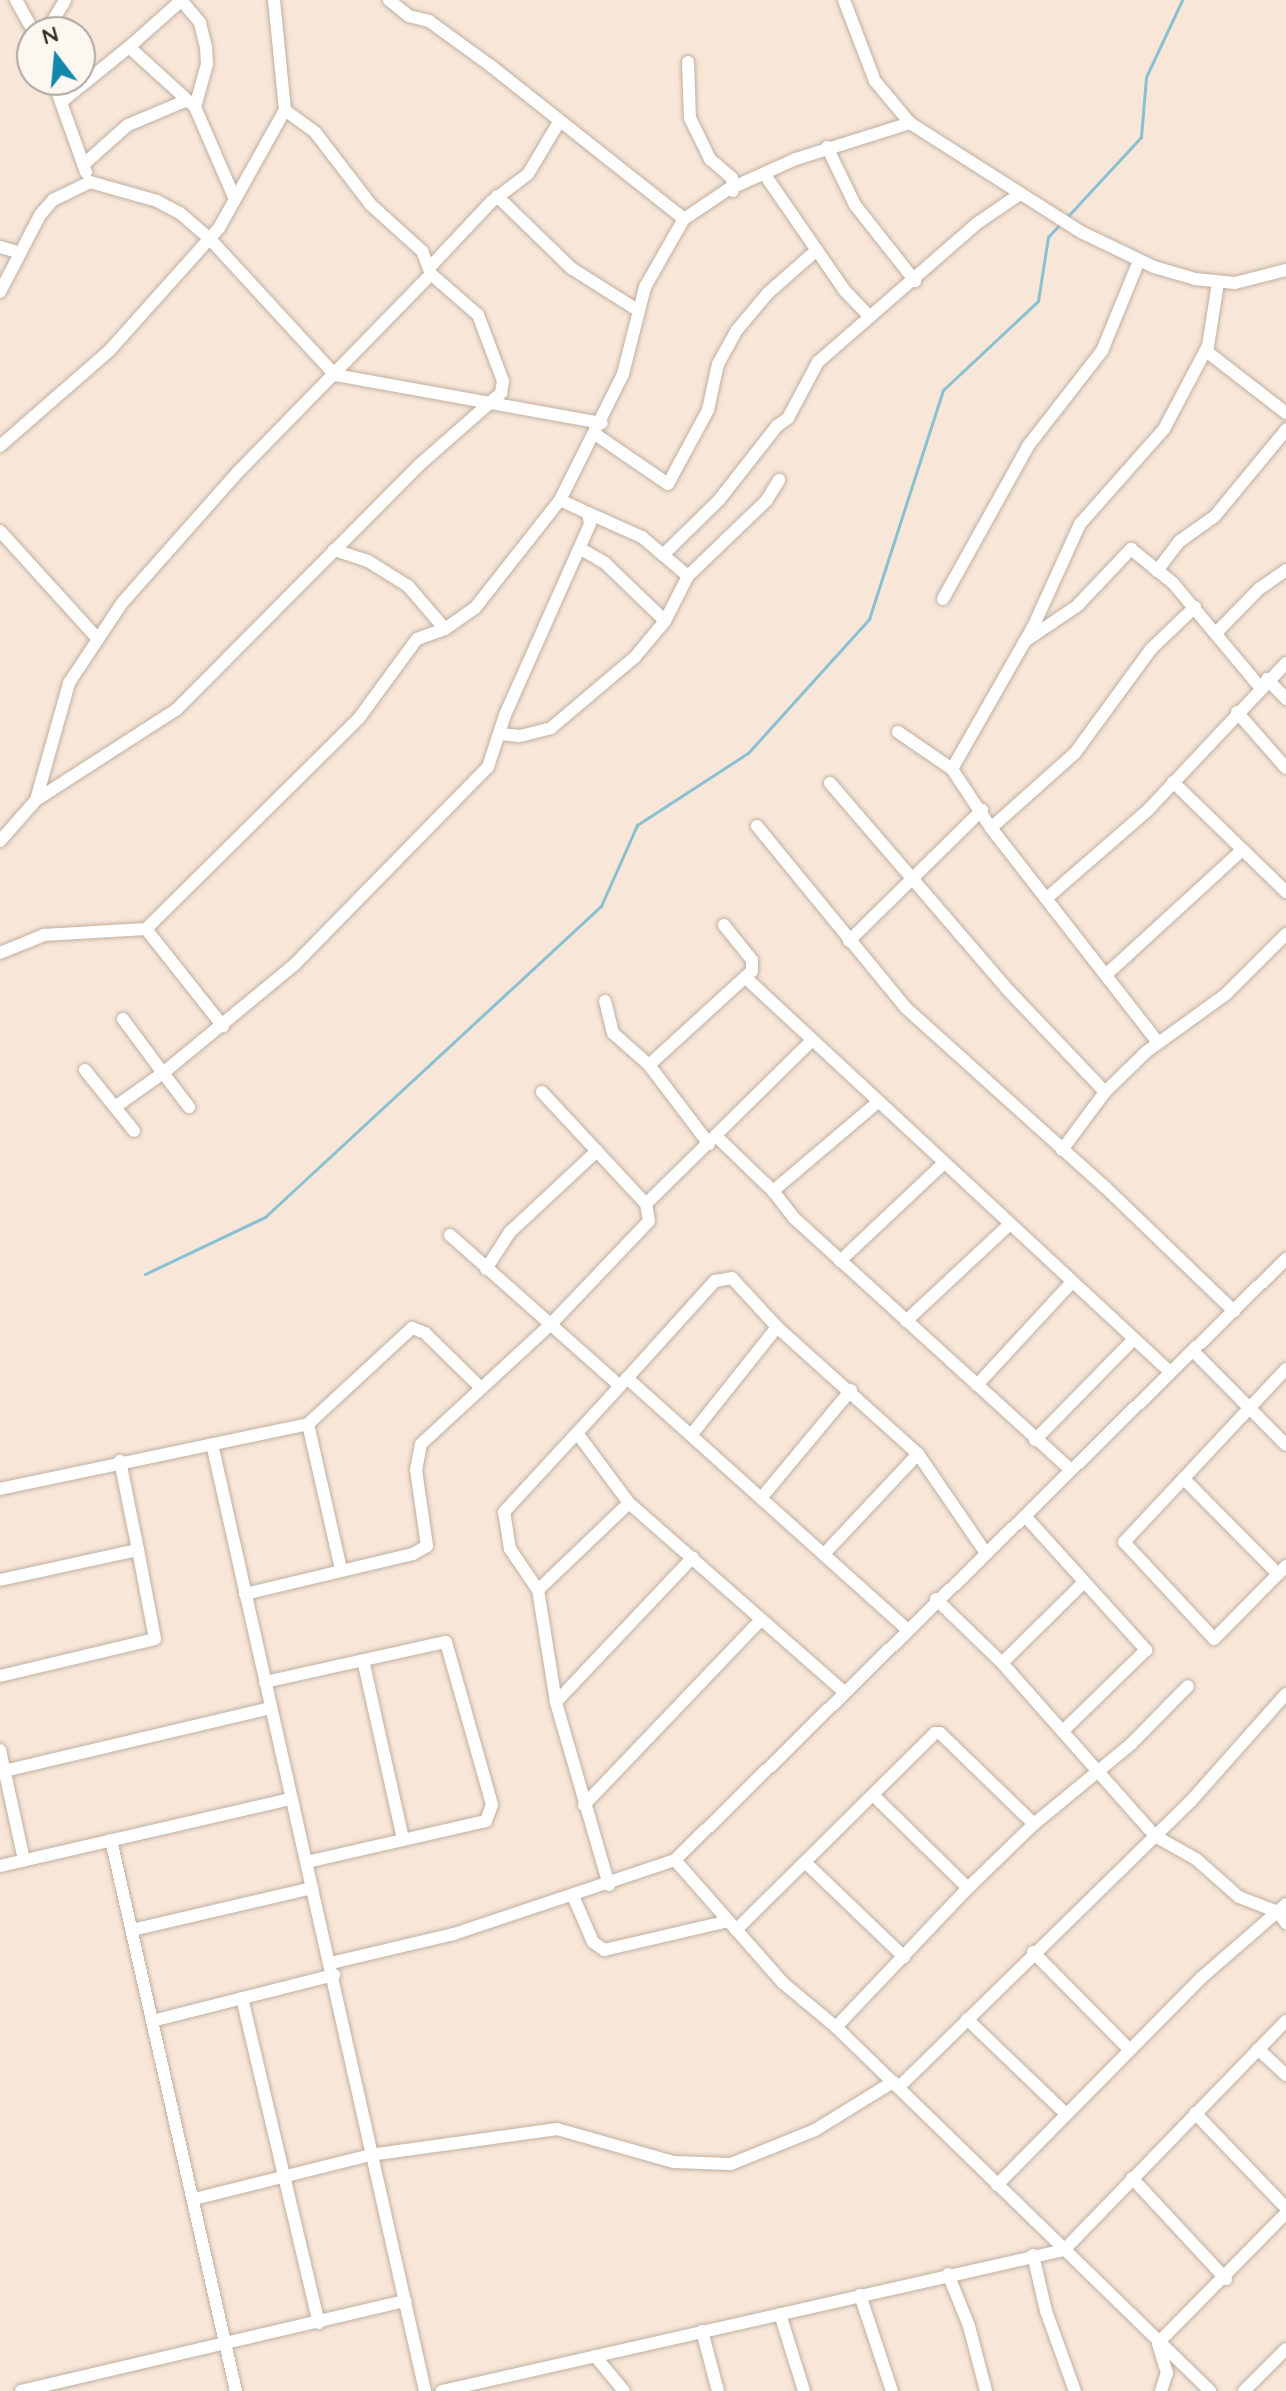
<!DOCTYPE html>
<html>
<head>
<meta charset="utf-8">
<style>
	body { margin:0 }
	#map { position:relative; width:1286px; height:2391px; overflow:hidden; background:#f8e7d9; font-family:Quicksand,sans-serif }
	div>[style] { position:absolute }
	[style*='--x'] { left:calc(var(--x)*1px); top:calc(var(--y)*1px); width:calc(var(--w)*1px); rotate:calc(var(--a)*1deg) }
	.stream>* { height:3px; margin:-1.5px; padding:0 1.5px; transform-origin:1.5px; border-radius:1.5px; background:#89c1d3 }
	.roads { filter:drop-shadow(0 0 2px #c0b0a2) drop-shadow(0 0 2px #c0b0a2) }
	.minor>* { height:12px; margin:-6px; padding:0 6px; transform-origin:6px; border-radius:6px; background:#fff }
	span { translate:-50% -50%; white-space:nowrap; text-align:center; line-height:1.15; -webkit-text-stroke:8px #fdf7f1; paint-order:stroke }
	.north { position:absolute; left:16px; top:16px; width:80px; height:80px; box-sizing:border-box; background:#fdf7f1; border:2px solid #ada6a1; border-radius:50%; rotate:344deg; font-size:22px; font-weight:700; line-height:32px; text-align:center; color:#342d28 }
	.north::after { content:''; display:block; margin:auto; width:28px; height:36px; background:#1387ac; clip-path:polygon(50% 0,100% 100%,50% 72%,0 100%) }
</style>
</head>
<body>
<div id="map">
	<div class="stream">
		<i style="--x:1067;--y:217;--w:109;--a:-47.2"></i>
		<i style="--x:1141;--y:137;--w:60;--a:-85.2"></i>
		<i style="--x:1146;--y:77;--w:85;--a:-64.9"></i>
		<i style="--x:145;--y:1274;--w:133;--a:-25.4"></i>
		<i style="--x:265;--y:1217;--w:458;--a:-42.8"></i>
		<i style="--x:601;--y:906;--w:89;--a:-66"></i>
		<i style="--x:637;--y:825;--w:132;--a:-33"></i>
		<i style="--x:748;--y:753;--w:181;--a:-47.9"></i>
		<i style="--x:869;--y:619;--w:241;--a:-72.1"></i>
		<i style="--x:943;--y:390;--w:130;--a:-43.1"></i>
		<i style="--x:1038;--y:301;--w:65;--a:-81.1"></i>
		<i style="--x:1048;--y:237;--w:16;--a:-47"></i>
	</div>
	<div class="roads">
		<div class="minor">
			<i style="--x:16;--y:0;--w:37;--a:61"></i>
			<i style="--x:181;--y:0;--w:30;--a:50"></i>
			<i style="--x:200;--y:23;--w:25;--a:76"></i>
			<i style="--x:206;--y:47;--w:17;--a:87"></i>
			<i style="--x:207;--y:64;--w:45;--a:105.6"></i>
			<i style="--x:389;--y:0;--w:26;--a:39"></i>
			<i style="--x:409;--y:16;--w:21;--a:14"></i>
			<i style="--x:429;--y:21;--w:77;--a:36"></i>
			<i style="--x:491;--y:66;--w:246;--a:38.4"></i>
			<i style="--x:844;--y:0;--w:87;--a:69.1"></i>
			<i style="--x:875;--y:81;--w:55;--a:50.2"></i>
			<i style="--x:910;--y:123;--w:203;--a:32.5"></i>
			<i style="--x:1081;--y:232;--w:81;--a:25.6"></i>
			<i style="--x:1154;--y:267;--w:43;--a:16.3"></i>
			<i style="--x:1195;--y:279;--w:40;--a:5.7"></i>
			<i style="--x:1235;--y:283;--w:53;--a:-14.3"></i>
			<i style="--x:46;--y:32;--w:37;--a:-59"></i>
			<i style="--x:129;--y:47;--w:71;--a:-41.6"></i>
			<i style="--x:688;--y:62;--w:56;--a:88"></i>
			<i style="--x:690;--y:118;--w:46;--a:64"></i>
			<i style="--x:710;--y:159;--w:29;--a:41"></i>
			<i style="--x:732;--y:178;--w:13;--a:86"></i>
			<i style="--x:53;--y:80;--w:98;--a:70.3"></i>
			<i style="--x:61;--y:102;--w:87;--a:-39"></i>
			<i style="--x:129;--y:47;--w:89;--a:42.3"></i>
			<i style="--x:195;--y:107;--w:98;--a:66.6"></i>
			<i style="--x:827;--y:147;--w:64;--a:64.2"></i>
			<i style="--x:855;--y:205;--w:97;--a:51.7"></i>
			<i style="--x:84;--y:164;--w:59;--a:-41.6"></i>
			<i style="--x:128;--y:125;--w:62;--a:-22.8"></i>
			<i style="--x:765;--y:175;--w:141;--a:55.4"></i>
			<i style="--x:845;--y:291;--w:36;--a:46"></i>
			<i style="--x:497;--y:196;--w:103;--a:44.2"></i>
			<i style="--x:571;--y:268;--w:80;--a:32.3"></i>
			<i style="--x:0;--y:247;--w:19;--a:16"></i>
			<i style="--x:430;--y:267;--w:89;--a:-46.8"></i>
			<i style="--x:491;--y:202;--w:46;--a:-37.1"></i>
			<i style="--x:528;--y:174;--w:61;--a:-59.2"></i>
			<i style="--x:0;--y:292;--w:87;--a:-62.5"></i>
			<i style="--x:40;--y:215;--w:20;--a:-49"></i>
			<i style="--x:53;--y:200;--w:41;--a:-25.9"></i>
			<i style="--x:90;--y:182;--w:70;--a:15.8"></i>
			<i style="--x:157;--y:201;--w:26;--a:28"></i>
			<i style="--x:180;--y:213;--w:40;--a:41"></i>
			<i style="--x:210;--y:239;--w:185;--a:47.4"></i>
			<i style="--x:335;--y:375;--w:271;--a:10.2"></i>
			<i style="--x:1206;--y:351;--w:101;--a:37.8"></i>
			<i style="--x:595;--y:434;--w:88;--a:34.4"></i>
			<i style="--x:668;--y:484;--w:84;--a:-61.6"></i>
			<i style="--x:708;--y:410;--w:47;--a:-77.7"></i>
			<i style="--x:718;--y:364;--w:39;--a:-61"></i>
			<i style="--x:737;--y:330;--w:48;--a:-50"></i>
			<i style="--x:768;--y:293;--w:65;--a:-41.3"></i>
			<i style="--x:0;--y:446;--w:145;--a:-41.1"></i>
			<i style="--x:109;--y:351;--w:165;--a:-48.2"></i>
			<i style="--x:219;--y:228;--w:135;--a:-60.8"></i>
			<i style="--x:285;--y:110;--w:111;--a:-95.7"></i>
			<i style="--x:588;--y:513;--w:59;--a:24"></i>
			<i style="--x:642;--y:537;--w:60;--a:40.3"></i>
			<i style="--x:0;--y:531;--w:144;--a:47.8"></i>
			<i style="--x:581;--y:549;--w:28;--a:30"></i>
			<i style="--x:605;--y:563;--w:83;--a:44"></i>
			<i style="--x:663;--y:555;--w:78;--a:-44.5"></i>
			<i style="--x:719;--y:500;--w:94;--a:-51.9"></i>
			<i style="--x:777;--y:426;--w:14;--a:-36"></i>
			<i style="--x:788;--y:418;--w:64;--a:-61.8"></i>
			<i style="--x:818;--y:362;--w:210;--a:-41.1"></i>
			<i style="--x:976;--y:224;--w:53;--a:-34.3"></i>
			<i style="--x:1157;--y:571;--w:38;--a:-53"></i>
			<i style="--x:1180;--y:541;--w:43;--a:-35.5"></i>
			<i style="--x:1215;--y:516;--w:112;--a:-50.5"></i>
			<i style="--x:943;--y:599;--w:175;--a:-60.9"></i>
			<i style="--x:1028;--y:446;--w:120;--a:-52.1"></i>
			<i style="--x:1102;--y:351;--w:97;--a:-67.7"></i>
			<i style="--x:445;--y:629;--w:37;--a:-35"></i>
			<i style="--x:475;--y:608;--w:137;--a:-51.8"></i>
			<i style="--x:560;--y:500;--w:141;--a:-63.4"></i>
			<i style="--x:623;--y:374;--w:90;--a:-75.8"></i>
			<i style="--x:645;--y:287;--w:78;--a:-60.2"></i>
			<i style="--x:684;--y:219;--w:52;--a:-34"></i>
			<i style="--x:727;--y:190;--w:76;--a:-24.2"></i>
			<i style="--x:796;--y:159;--w:120;--a:-17.5"></i>
			<i style="--x:1216;--y:633;--w:62;--a:-45.7"></i>
			<i style="--x:1259;--y:589;--w:33;--a:-35"></i>
			<i style="--x:1025;--y:641;--w:63;--a:-33.9"></i>
			<i style="--x:1077;--y:606;--w:79;--a:-46.5"></i>
			<i style="--x:1131;--y:549;--w:54;--a:39"></i>
			<i style="--x:1173;--y:583;--w:136;--a:50.1"></i>
			<i style="--x:1267;--y:679;--w:28;--a:46"></i>
			<i style="--x:1237;--y:712;--w:74;--a:48.8"></i>
			<i style="--x:898;--y:732;--w:65;--a:34.4"></i>
			<i style="--x:952;--y:769;--w:71;--a:56.5"></i>
			<i style="--x:991;--y:828;--w:270;--a:52.1"></i>
			<i style="--x:500;--y:734;--w:20;--a:6"></i>
			<i style="--x:520;--y:736;--w:32;--a:-14"></i>
			<i style="--x:551;--y:728;--w:110;--a:-40.2"></i>
			<i style="--x:635;--y:657;--w:47;--a:-50.2"></i>
			<i style="--x:665;--y:621;--w:51;--a:-62.9"></i>
			<i style="--x:688;--y:576;--w:108;--a:-43.9"></i>
			<i style="--x:766;--y:501;--w:25;--a:-58"></i>
			<i style="--x:952;--y:769;--w:163;--a:-60.3"></i>
			<i style="--x:1033;--y:627;--w:113;--a:-65.5"></i>
			<i style="--x:1080;--y:524;--w:127;--a:-48.5"></i>
			<i style="--x:1164;--y:429;--w:94;--a:-62.1"></i>
			<i style="--x:1208;--y:346;--w:64;--a:-81"></i>
			<i style="--x:1173;--y:782;--w:158;--a:44.2"></i>
			<i style="--x:830;--y:783;--w:273;--a:49.3"></i>
			<i style="--x:1008;--y:990;--w:141;--a:46.4"></i>
			<i style="--x:36;--y:800;--w:168;--a:-32.8"></i>
			<i style="--x:177;--y:709;--w:342;--a:-45.2"></i>
			<i style="--x:418;--y:466;--w:111;--a:-41.3"></i>
			<i style="--x:501;--y:393;--w:12;--a:-81"></i>
			<i style="--x:503;--y:381;--w:71;--a:-110.7"></i>
			<i style="--x:478;--y:315;--w:62;--a:-138.9"></i>
			<i style="--x:757;--y:826;--w:235;--a:50.7"></i>
			<i style="--x:906;--y:1008;--w:269;--a:42"></i>
			<i style="--x:1106;--y:1188;--w:178;--a:43.9"></i>
			<i style="--x:991;--y:828;--w:113;--a:-41.8"></i>
			<i style="--x:1075;--y:753;--w:129;--a:-53.8"></i>
			<i style="--x:1151;--y:649;--w:61;--a:-43.7"></i>
			<i style="--x:0;--y:841;--w:55;--a:-48.7"></i>
			<i style="--x:36;--y:800;--w:122;--a:-74.2"></i>
			<i style="--x:69;--y:683;--w:96;--a:-56.5"></i>
			<i style="--x:122;--y:603;--w:174;--a:-48.5"></i>
			<i style="--x:237;--y:473;--w:278;--a:-45.7"></i>
			<i style="--x:431;--y:274;--w:25;--a:-111"></i>
			<i style="--x:422;--y:251;--w:69;--a:-138"></i>
			<i style="--x:371;--y:205;--w:92;--a:-127.5"></i>
			<i style="--x:315;--y:132;--w:37;--a:-144"></i>
			<i style="--x:1048;--y:897;--w:131;--a:-41"></i>
			<i style="--x:1147;--y:811;--w:203;--a:-46.8"></i>
			<i style="--x:146;--y:929;--w:124;--a:51.6"></i>
			<i style="--x:849;--y:941;--w:187;--a:-44.6"></i>
			<i style="--x:0;--y:953;--w:48;--a:-22.2"></i>
			<i style="--x:44;--y:935;--w:102;--a:-3.4"></i>
			<i style="--x:146;--y:929;--w:300;--a:-44.7"></i>
			<i style="--x:359;--y:718;--w:98;--a:-53.7"></i>
			<i style="--x:417;--y:639;--w:30;--a:-20"></i>
			<i style="--x:445;--y:629;--w:57;--a:-130.7"></i>
			<i style="--x:408;--y:586;--w:47;--a:-148"></i>
			<i style="--x:368;--y:561;--w:36;--a:-162"></i>
			<i style="--x:1109;--y:972;--w:180;--a:-42.5"></i>
			<i style="--x:746;--y:978;--w:579;--a:42.9"></i>
			<i style="--x:605;--y:1001;--w:33;--a:76"></i>
			<i style="--x:613;--y:1033;--w:48;--a:41.6"></i>
			<i style="--x:123;--y:1019;--w:67;--a:53.5"></i>
			<i style="--x:163;--y:1073;--w:168;--a:-39.5"></i>
			<i style="--x:293;--y:966;--w:279;--a:-45.6"></i>
			<i style="--x:488;--y:767;--w:55;--a:-71.9"></i>
			<i style="--x:505;--y:715;--w:209;--a:-66"></i>
			<i style="--x:590;--y:524;--w:11;--a:-100"></i>
			<i style="--x:588;--y:513;--w:31;--a:-155"></i>
			<i style="--x:85;--y:1070;--w:78;--a:51.2"></i>
			<i style="--x:115;--y:1107;--w:59;--a:-35.3"></i>
			<i style="--x:163;--y:1073;--w:43;--a:52.6"></i>
			<i style="--x:716;--y:1136;--w:79;--a:44"></i>
			<i style="--x:773;--y:1191;--w:34;--a:52"></i>
			<i style="--x:794;--y:1218;--w:374;--a:42.3"></i>
			<i style="--x:709;--y:1144;--w:99;--a:-127.2"></i>
			<i style="--x:649;--y:1065;--w:139;--a:-42.4"></i>
			<i style="--x:752;--y:971;--w:11;--a:-90"></i>
			<i style="--x:752;--y:960;--w:45;--a:-128.7"></i>
			<i style="--x:1062;--y:1150;--w:72;--a:-53.4"></i>
			<i style="--x:1105;--y:1092;--w:57;--a:-44.3"></i>
			<i style="--x:1146;--y:1052;--w:99;--a:-35.9"></i>
			<i style="--x:1226;--y:994;--w:85;--a:-45"></i>
			<i style="--x:773;--y:1191;--w:138;--a:-40.3"></i>
			<i style="--x:646;--y:1204;--w:231;--a:-44.6"></i>
			<i style="--x:450;--y:1235;--w:227;--a:41.6"></i>
			<i style="--x:620;--y:1386;--w:142;--a:-47.9"></i>
			<i style="--x:715;--y:1281;--w:17;--a:-10"></i>
			<i style="--x:732;--y:1278;--w:67;--a:47.4"></i>
			<i style="--x:777;--y:1327;--w:190;--a:42"></i>
			<i style="--x:918;--y:1454;--w:119;--a:55.6"></i>
			<i style="--x:840;--y:1261;--w:141;--a:-43.3"></i>
			<i style="--x:486;--y:1269;--w:44;--a:-57"></i>
			<i style="--x:510;--y:1232;--w:119;--a:-43"></i>
			<i style="--x:906;--y:1321;--w:139;--a:-43"></i>
			<i style="--x:1193;--y:1351;--w:132;--a:45.3"></i>
			<i style="--x:1286;--y:1369;--w:237;--a:133.1"></i>
			<i style="--x:1124;--y:1542;--w:132;--a:47.1"></i>
			<i style="--x:1214;--y:1639;--w:103;--a:-45.4"></i>
			<i style="--x:627;--y:1378;--w:375;--a:41.9"></i>
			<i style="--x:977;--y:1385;--w:139;--a:-47.3"></i>
			<i style="--x:620;--y:1386;--w:64;--a:132.5"></i>
			<i style="--x:577;--y:1433;--w:87;--a:53.4"></i>
			<i style="--x:629;--y:1503;--w:286;--a:41.3"></i>
			<i style="--x:308;--y:1424;--w:149;--a:77.2"></i>
			<i style="--x:692;--y:1434;--w:137;--a:-51.5"></i>
			<i style="--x:1035;--y:1440;--w:139;--a:-45.6"></i>
			<i style="--x:212;--y:1444;--w:971;--a:77.32"></i>
			<i style="--x:1184;--y:1479;--w:134;--a:45.3"></i>
			<i style="--x:0;--y:1489;--w:315;--a:-11.9"></i>
			<i style="--x:308;--y:1424;--w:142;--a:-42.7"></i>
			<i style="--x:412;--y:1328;--w:14;--a:21"></i>
			<i style="--x:425;--y:1333;--w:77;--a:44.5"></i>
			<i style="--x:762;--y:1497;--w:139;--a:-50.2"></i>
			<i style="--x:1025;--y:1516;--w:181;--a:47.9"></i>
			<i style="--x:1146;--y:1650;--w:115;--a:135.7"></i>
			<i style="--x:825;--y:1553;--w:136;--a:-46.8"></i>
			<i style="--x:0;--y:1580;--w:141;--a:-12.3"></i>
			<i style="--x:138;--y:1550;--w:91;--a:-101.4"></i>
			<i style="--x:538;--y:1590;--w:50;--a:-124.3"></i>
			<i style="--x:510;--y:1549;--w:37;--a:-99"></i>
			<i style="--x:504;--y:1512;--w:108;--a:-47.3"></i>
			<i style="--x:245;--y:1594;--w:173;--a:-13.4"></i>
			<i style="--x:413;--y:1554;--w:16;--a:-30"></i>
			<i style="--x:427;--y:1546;--w:77;--a:-98.2"></i>
			<i style="--x:416;--y:1470;--w:26;--a:-79"></i>
			<i style="--x:421;--y:1444;--w:177;--a:-42.7"></i>
			<i style="--x:551;--y:1324;--w:142;--a:-46.4"></i>
			<i style="--x:649;--y:1221;--w:17;--a:-100"></i>
			<i style="--x:646;--y:1204;--w:153;--a:-132.9"></i>
			<i style="--x:936;--y:1599;--w:92;--a:44.1"></i>
			<i style="--x:1002;--y:1663;--w:231;--a:48.5"></i>
			<i style="--x:1155;--y:1836;--w:47;--a:29.3"></i>
			<i style="--x:1196;--y:1859;--w:57;--a:41.5"></i>
			<i style="--x:1239;--y:1897;--w:42;--a:21"></i>
			<i style="--x:1278;--y:1912;--w:14;--a:54"></i>
			<i style="--x:363;--y:1660;--w:183;--a:77.4"></i>
			<i style="--x:1002;--y:1663;--w:115;--a:-44.6"></i>
			<i style="--x:0;--y:1676;--w:159;--a:-13.4"></i>
			<i style="--x:155;--y:1639;--w:91;--a:-100.8"></i>
			<i style="--x:265;--y:1682;--w:185;--a:-12.5"></i>
			<i style="--x:446;--y:1642;--w:169;--a:74.2"></i>
			<i style="--x:492;--y:1805;--w:17;--a:111"></i>
			<i style="--x:486;--y:1821;--w:184;--a:167.1"></i>
			<i style="--x:556;--y:1702;--w:199;--a:-46.6"></i>
			<i style="--x:0;--y:1750;--w:113;--a:77.7"></i>
			<i style="--x:0;--y:1772;--w:277;--a:-13.3"></i>
			<i style="--x:873;--y:1795;--w:133;--a:44.4"></i>
			<i style="--x:584;--y:1805;--w:257;--a:-46.3"></i>
			<i style="--x:111;--y:1840;--w:565;--a:77.22"></i>
			<i style="--x:675;--y:1860;--w:164;--a:48.7"></i>
			<i style="--x:783;--y:1983;--w:69;--a:39.7"></i>
			<i style="--x:836;--y:2027;--w:522;--a:44.22"></i>
			<i style="--x:806;--y:1863;--w:136;--a:43.8"></i>
			<i style="--x:0;--y:1866;--w:298;--a:-13"></i>
			<i style="--x:609;--y:1885;--w:191;--a:-106.2"></i>
			<i style="--x:556;--y:1702;--w:113;--a:-99.1"></i>
			<i style="--x:538;--y:1590;--w:126;--a:-43.7"></i>
			<i style="--x:573;--y:1896;--w:50;--a:66.5"></i>
			<i style="--x:593;--y:1942;--w:14;--a:36"></i>
			<i style="--x:604;--y:1950;--w:128;--a:-13.1"></i>
			<i style="--x:132;--y:1930;--w:185;--a:-13.1"></i>
			<i style="--x:736;--y:1930;--w:280;--a:-44.7"></i>
			<i style="--x:935;--y:1733;--w:5;--a:0"></i>
			<i style="--x:940;--y:1733;--w:131;--a:44.1"></i>
			<i style="--x:1033;--y:1952;--w:136;--a:45.3"></i>
			<i style="--x:331;--y:1963;--w:126;--a:-13.3"></i>
			<i style="--x:454;--y:1934;--w:233;--a:-18.5"></i>
			<i style="--x:675;--y:1860;--w:857;--a:-44.53"></i>
			<i style="--x:242;--y:1998;--w:334;--a:76.7"></i>
			<i style="--x:967;--y:2019;--w:137;--a:43.8"></i>
			<i style="--x:152;--y:2021;--w:188;--a:-14.2"></i>
			<i style="--x:836;--y:2027;--w:192;--a:-46.5"></i>
			<i style="--x:968;--y:1888;--w:92;--a:-44.1"></i>
			<i style="--x:1034;--y:1824;--w:126;--a:-39.5"></i>
			<i style="--x:1131;--y:1744;--w:81;--a:-45.5"></i>
			<i style="--x:1258;--y:2049;--w:38;--a:43"></i>
			<i style="--x:899;--y:2087;--w:409;--a:-44.4"></i>
			<i style="--x:1191;--y:1801;--w:143;--a:-48.4"></i>
			<i style="--x:1195;--y:2113;--w:132;--a:46.2"></i>
			<i style="--x:1132;--y:2178;--w:138;--a:47.1"></i>
			<i style="--x:997;--y:2185;--w:291;--a:-45.4"></i>
			<i style="--x:1201;--y:1978;--w:113;--a:-41"></i>
			<i style="--x:194;--y:2199;--w:181;--a:-14"></i>
			<i style="--x:370;--y:2155;--w:189;--a:-7.9"></i>
			<i style="--x:557;--y:2129;--w:122;--a:15.8"></i>
			<i style="--x:674;--y:2162;--w:57;--a:2"></i>
			<i style="--x:731;--y:2164;--w:91;--a:-22"></i>
			<i style="--x:815;--y:2130;--w:92;--a:-31.6"></i>
			<i style="--x:1033;--y:2255;--w:57;--a:76.9"></i>
			<i style="--x:1046;--y:2311;--w:85;--a:70.1"></i>
			<i style="--x:948;--y:2274;--w:56;--a:68"></i>
			<i style="--x:969;--y:2326;--w:67;--a:75.3"></i>
			<i style="--x:860;--y:2295;--w:101;--a:71.6"></i>
			<i style="--x:780;--y:2314;--w:81;--a:72.7"></i>
			<i style="--x:702;--y:2331;--w:62;--a:75.1"></i>
			<i style="--x:595;--y:2356;--w:45;--a:50.4"></i>
			<i style="--x:21;--y:2391;--w:395;--a:-13.2"></i>
			<i style="--x:442;--y:2391;--w:638;--a:-12.77"></i>
			<i style="--x:1064;--y:2250;--w:319;--a:-45.9"></i>
			<i style="--x:1161;--y:2391;--w:19;--a:-72"></i>
			<i style="--x:1167;--y:2373;--w:31;--a:-107"></i>
			<i style="--x:1158;--y:2343;--w:182;--a:-45.4"></i>
			<i style="--x:1244;--y:2391;--w:59;--a:-45"></i>
		</div>
	</div>
	<div class="north">N</div>
</div>
</body>
</html>
